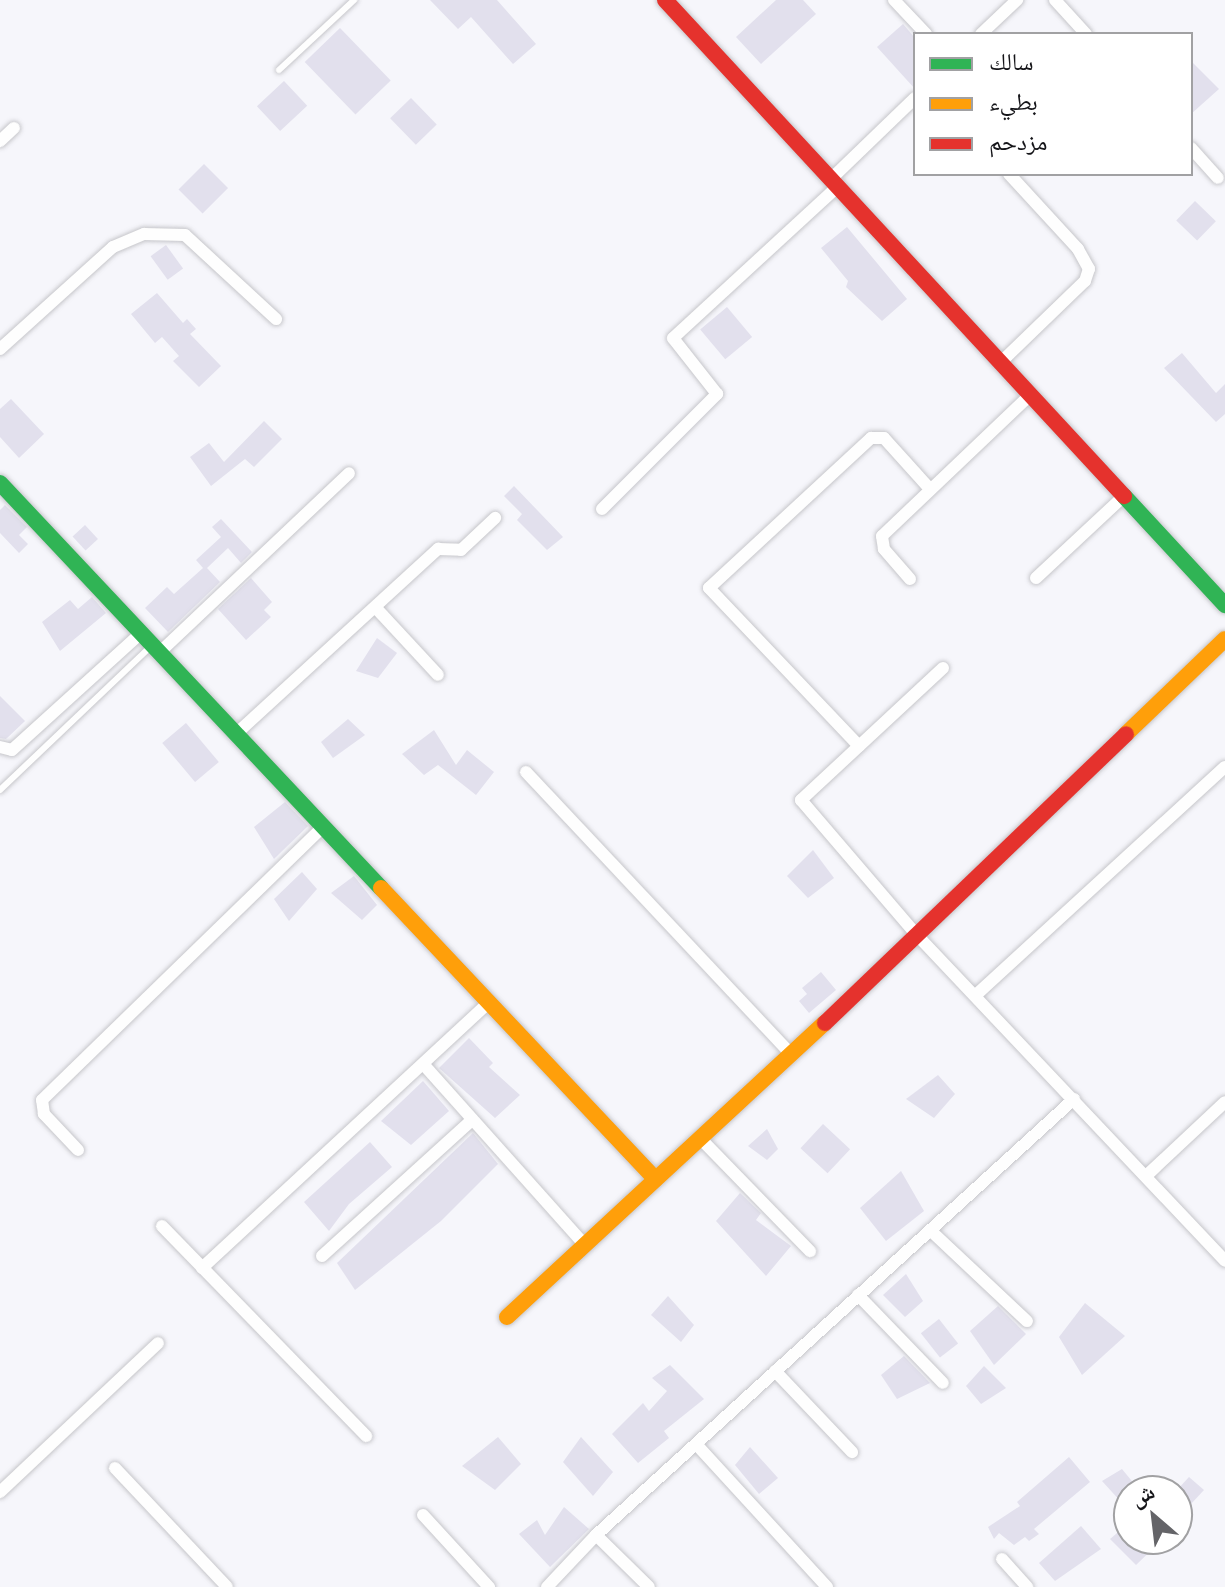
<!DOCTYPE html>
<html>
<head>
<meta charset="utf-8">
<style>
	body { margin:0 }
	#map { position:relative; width:1225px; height:1587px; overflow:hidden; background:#f6f6fb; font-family:"Work Sans","Noto Naskh Arabic",sans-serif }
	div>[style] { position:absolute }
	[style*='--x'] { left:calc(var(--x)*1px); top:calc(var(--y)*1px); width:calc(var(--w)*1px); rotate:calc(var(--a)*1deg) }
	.building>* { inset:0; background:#e2e0ed; transform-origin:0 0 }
	.roads { filter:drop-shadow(0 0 2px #c6c6ca) drop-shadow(0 0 2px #c6c6ca) }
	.lane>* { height:6px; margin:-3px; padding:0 3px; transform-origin:3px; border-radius:3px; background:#fefefe }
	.street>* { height:12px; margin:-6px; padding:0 6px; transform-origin:6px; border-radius:6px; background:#fefefe }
	.fast>* { height:16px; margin:-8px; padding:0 8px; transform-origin:8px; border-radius:8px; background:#30b455 }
	.slow>* { height:16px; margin:-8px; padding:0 8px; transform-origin:8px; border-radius:8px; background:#ff9f0a }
	.jam>* { height:16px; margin:-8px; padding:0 8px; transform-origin:8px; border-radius:8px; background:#e5322d }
	span { translate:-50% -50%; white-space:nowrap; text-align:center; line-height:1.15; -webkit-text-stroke:8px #fff; paint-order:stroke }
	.legend { position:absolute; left:913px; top:32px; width:280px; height:144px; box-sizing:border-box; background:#fff; border:2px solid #a1a1a3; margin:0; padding:10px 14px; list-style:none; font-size:24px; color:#151519 }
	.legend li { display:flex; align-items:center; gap:16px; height:40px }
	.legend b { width:40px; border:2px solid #a1a1a3 }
	.north { position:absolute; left:1113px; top:1475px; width:80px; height:80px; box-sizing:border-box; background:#fff; border:2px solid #a1a1a3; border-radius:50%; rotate:332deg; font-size:22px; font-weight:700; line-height:32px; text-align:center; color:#151519 }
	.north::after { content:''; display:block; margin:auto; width:28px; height:36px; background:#646468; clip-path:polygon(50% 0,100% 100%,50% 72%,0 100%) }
</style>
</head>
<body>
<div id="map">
	<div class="building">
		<i style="clip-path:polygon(430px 0,497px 0,536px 44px,513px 64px,471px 17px,458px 29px)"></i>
		<i style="clip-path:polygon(776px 0,803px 0,816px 14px,761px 64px,736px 37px)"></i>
		<i style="clip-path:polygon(903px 24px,915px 38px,915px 89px,877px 47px)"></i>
		<i style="left:340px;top:28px;width:73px;height:49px;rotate:46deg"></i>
		<i style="clip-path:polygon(1191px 61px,1219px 89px,1191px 114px)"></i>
		<i style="left:284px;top:81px;width:34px;height:37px;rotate:47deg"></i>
		<i style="left:411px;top:98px;width:37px;height:29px;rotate:46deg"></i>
		<i style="left:204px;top:164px;width:34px;height:36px;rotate:45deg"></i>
		<i style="left:1195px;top:201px;width:29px;height:27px;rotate:44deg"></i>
		<i style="clip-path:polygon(847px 227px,907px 299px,882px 321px,846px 287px,848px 281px,821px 248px)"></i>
		<i style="left:166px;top:245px;width:29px;height:19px;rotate:54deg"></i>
		<i style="clip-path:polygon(157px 293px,183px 323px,187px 319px,196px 329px,190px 334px,221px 366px,199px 387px,173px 361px,179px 356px,162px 337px,155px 343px,131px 314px)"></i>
		<i style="left:727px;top:307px;width:39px;height:35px;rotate:50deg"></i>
		<i style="clip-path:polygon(1182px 353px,1216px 393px,1225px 384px,1225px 414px,1216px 422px,1164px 368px)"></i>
		<i style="clip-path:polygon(11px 399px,44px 434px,19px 458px,0 437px,0 409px)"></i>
		<i style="clip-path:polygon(264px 421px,282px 439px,254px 467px,245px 459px,211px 486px,190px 457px,209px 443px,224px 462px)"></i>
		<i style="clip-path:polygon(514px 486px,563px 537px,547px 550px,517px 520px,522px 514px,504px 496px)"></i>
		<i style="clip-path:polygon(5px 505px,27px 527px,19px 535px,28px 544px,19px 553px,0 533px,0 510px)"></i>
		<i style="clip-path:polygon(221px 519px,252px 552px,241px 563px,228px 548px,207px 568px,220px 582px,168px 632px,145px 608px,167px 587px,174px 594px,203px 568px,196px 560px,221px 537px,212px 527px)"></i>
		<i style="left:85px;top:525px;width:19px;height:17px;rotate:47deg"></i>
		<i style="clip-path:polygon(251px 578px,272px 602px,264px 610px,271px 617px,246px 640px,218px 609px)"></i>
		<i style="clip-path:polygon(92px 597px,106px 613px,60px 651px,42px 622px,70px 600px,78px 609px)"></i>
		<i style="clip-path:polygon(377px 638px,397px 653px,378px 678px,356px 671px)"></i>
		<i style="clip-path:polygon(0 696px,25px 721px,6px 739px,0 738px)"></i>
		<i style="clip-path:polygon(348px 719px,365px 735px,333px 758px,321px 742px)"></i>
		<i style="left:186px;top:723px;width:51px;height:31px;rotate:50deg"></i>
		<i style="clip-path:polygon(434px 730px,456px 765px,467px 750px,494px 772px,476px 795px,438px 765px,424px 775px,402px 754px)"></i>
		<i style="clip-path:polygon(285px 802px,308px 826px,274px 859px,254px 827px)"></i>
		<i style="clip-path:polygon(813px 850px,834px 878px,808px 898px,787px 876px)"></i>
		<i style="clip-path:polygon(302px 872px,317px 889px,289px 921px,274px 899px)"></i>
		<i style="clip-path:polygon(354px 876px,377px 905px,362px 920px,331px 893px)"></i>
		<i style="clip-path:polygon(821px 972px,836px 990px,809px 1013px,799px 1001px,807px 994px,802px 988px)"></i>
		<i style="clip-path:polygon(469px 1038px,493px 1063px,489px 1067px,520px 1095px,495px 1118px,439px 1068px)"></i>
		<i style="clip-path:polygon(938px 1075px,955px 1094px,934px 1118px,906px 1099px)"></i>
		<i style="clip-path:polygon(423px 1081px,449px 1111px,411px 1145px,381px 1121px)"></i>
		<i style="left:823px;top:1124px;width:37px;height:33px;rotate:43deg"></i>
		<i style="clip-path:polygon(767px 1129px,778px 1149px,767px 1160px,748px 1146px)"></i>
		<i style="clip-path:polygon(473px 1133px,498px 1164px,441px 1221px,355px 1290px,337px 1263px)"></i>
		<i style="clip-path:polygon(370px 1142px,392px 1167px,349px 1204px,329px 1231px,304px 1202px)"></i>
		<i style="clip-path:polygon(901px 1171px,924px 1211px,886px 1241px,860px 1208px)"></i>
		<i style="clip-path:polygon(740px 1193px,761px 1213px,756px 1220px,791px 1246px,766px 1276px,716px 1221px)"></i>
		<i style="clip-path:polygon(906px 1274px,923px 1301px,905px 1317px,883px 1295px)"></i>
		<i style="clip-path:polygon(668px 1296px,694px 1325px,681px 1342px,651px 1315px)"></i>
		<i style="clip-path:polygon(1085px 1303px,1125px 1336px,1082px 1375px,1059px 1337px)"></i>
		<i style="clip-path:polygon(998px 1306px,1026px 1334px,994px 1365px,970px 1331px)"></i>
		<i style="left:939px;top:1319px;width:31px;height:23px;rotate:52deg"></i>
		<i style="clip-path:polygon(904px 1356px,930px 1383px,897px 1399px,881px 1375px)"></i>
		<i style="clip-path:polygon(670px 1365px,704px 1399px,664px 1431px,669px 1438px,638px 1463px,612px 1434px,643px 1403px,649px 1411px,667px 1391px,652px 1378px)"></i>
		<i style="clip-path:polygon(984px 1366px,1006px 1388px,981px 1404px,966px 1386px)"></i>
		<i style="clip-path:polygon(498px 1437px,521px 1464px,495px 1490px,462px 1466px)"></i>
		<i style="clip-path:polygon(581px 1437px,613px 1472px,593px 1496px,563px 1462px)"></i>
		<i style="clip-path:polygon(750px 1447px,778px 1478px,759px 1494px,735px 1465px)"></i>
		<i style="clip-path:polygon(1069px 1457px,1090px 1482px,1034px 1529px,1039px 1534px,1029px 1541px,1025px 1537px,1014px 1545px,999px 1533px,994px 1539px,988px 1527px,1020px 1506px,1017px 1502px)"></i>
		<i style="clip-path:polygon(1122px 1469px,1140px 1491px,1129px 1491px,1129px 1499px,1122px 1503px,1102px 1481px)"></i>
		<i style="clip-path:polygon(1189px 1477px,1204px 1490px,1177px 1519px,1177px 1490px)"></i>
		<i style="clip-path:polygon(564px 1507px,589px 1529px,550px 1567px,519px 1534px,537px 1520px,545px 1535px)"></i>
		<i style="clip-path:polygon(1129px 1523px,1129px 1539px,1163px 1539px,1136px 1565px,1110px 1539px)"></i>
		<i style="clip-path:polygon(1081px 1526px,1101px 1549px,1055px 1581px,1039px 1563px)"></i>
	</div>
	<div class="roads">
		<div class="lane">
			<i style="--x:279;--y:70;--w:103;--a:-43"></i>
			<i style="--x:0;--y:790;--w:207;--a:-43.6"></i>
		</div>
		<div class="street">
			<i style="--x:894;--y:0;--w:47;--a:46.7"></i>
			<i style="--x:1055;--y:0;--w:46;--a:47.6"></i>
			<i style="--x:981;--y:34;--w:50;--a:-43.4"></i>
			<i style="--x:0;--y:141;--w:19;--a:-43"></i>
			<i style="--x:1191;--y:148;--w:40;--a:48"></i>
			<i style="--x:830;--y:180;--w:118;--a:-44"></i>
			<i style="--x:0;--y:349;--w:152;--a:-42.1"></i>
			<i style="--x:113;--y:247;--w:34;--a:-23"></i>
			<i style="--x:144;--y:234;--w:41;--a:1.4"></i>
			<i style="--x:185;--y:235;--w:124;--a:42.7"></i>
			<i style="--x:1000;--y:363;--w:118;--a:-44"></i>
			<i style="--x:1085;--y:281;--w:13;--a:-72"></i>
			<i style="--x:1089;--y:269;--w:23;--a:-119"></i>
			<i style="--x:1078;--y:249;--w:102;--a:-132.6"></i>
			<i style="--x:602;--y:509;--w:163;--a:-45"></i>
			<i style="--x:717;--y:394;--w:71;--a:-128.2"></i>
			<i style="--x:673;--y:338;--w:220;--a:-42.6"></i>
			<i style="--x:1036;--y:578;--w:120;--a:-43"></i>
			<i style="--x:910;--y:579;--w:40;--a:-131"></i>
			<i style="--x:884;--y:549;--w:13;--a:-99"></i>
			<i style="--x:882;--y:536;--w:204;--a:-43.6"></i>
			<i style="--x:376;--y:608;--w:91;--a:47.2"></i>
			<i style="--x:160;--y:652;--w:260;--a:-43.4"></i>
			<i style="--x:943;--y:668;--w:194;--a:137.1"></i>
			<i style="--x:801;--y:800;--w:175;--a:49.4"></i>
			<i style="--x:915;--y:933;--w:451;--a:46.6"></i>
			<i style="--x:237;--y:733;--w:273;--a:-42.5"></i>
			<i style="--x:438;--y:549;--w:23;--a:2"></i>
			<i style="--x:461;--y:550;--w:47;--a:-43.3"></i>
			<i style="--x:859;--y:746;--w:218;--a:-133.5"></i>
			<i style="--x:709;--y:588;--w:221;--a:-42.8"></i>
			<i style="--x:871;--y:438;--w:13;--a:0"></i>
			<i style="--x:884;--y:438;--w:69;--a:48"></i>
			<i style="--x:0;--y:747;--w:12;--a:14"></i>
			<i style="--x:12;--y:750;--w:174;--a:-42.2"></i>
			<i style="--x:526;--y:772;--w:388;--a:46.8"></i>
			<i style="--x:977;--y:994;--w:336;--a:-42.5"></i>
			<i style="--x:424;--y:1065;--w:241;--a:48.2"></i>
			<i style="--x:700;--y:1138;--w:158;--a:45.8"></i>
			<i style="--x:78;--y:1150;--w:50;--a:-133.4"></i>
			<i style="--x:44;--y:1114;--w:14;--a:-98"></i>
			<i style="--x:42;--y:1100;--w:392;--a:-44.2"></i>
			<i style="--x:1146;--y:1176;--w:108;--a:-43.1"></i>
			<i style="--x:162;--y:1226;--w:293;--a:45.8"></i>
			<i style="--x:930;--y:1230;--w:133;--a:43.2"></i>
			<i style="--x:322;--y:1256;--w:202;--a:-42.2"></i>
			<i style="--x:202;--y:1268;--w:391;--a:-42.8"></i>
			<i style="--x:858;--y:1295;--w:122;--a:46"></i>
			<i style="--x:775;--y:1371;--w:112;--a:46.5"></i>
			<i style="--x:696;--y:1444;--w:194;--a:47.5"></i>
			<i style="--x:115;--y:1468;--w:163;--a:46.7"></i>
			<i style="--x:0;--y:1492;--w:217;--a:-43.3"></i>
			<i style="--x:423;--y:1515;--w:98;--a:47.5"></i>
			<i style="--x:596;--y:1535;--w:74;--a:44.5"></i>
			<i style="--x:1002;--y:1559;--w:38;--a:48"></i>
			<i style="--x:547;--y:1587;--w:71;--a:-46.7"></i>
			<i style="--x:596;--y:1535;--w:647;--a:-42.37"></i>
		</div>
		<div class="fast">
			<i style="--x:0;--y:483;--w:556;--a:46.75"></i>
			<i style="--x:1124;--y:496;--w:149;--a:47.2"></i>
		</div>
		<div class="slow">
			<i style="--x:1126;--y:734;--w:137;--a:-43.8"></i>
			<i style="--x:381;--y:888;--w:400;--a:46.7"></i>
			<i style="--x:507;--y:1317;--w:433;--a:-42.8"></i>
		</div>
		<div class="jam">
			<i style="--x:665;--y:0;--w:676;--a:47.22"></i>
			<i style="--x:825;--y:1023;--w:417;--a:-43.8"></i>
		</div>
	</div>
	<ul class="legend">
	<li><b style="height:10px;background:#30b455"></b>سالك</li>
	<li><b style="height:10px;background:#ff9f0a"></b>بطيء</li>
	<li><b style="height:10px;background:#e5322d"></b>مزدحم</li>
	</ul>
	<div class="north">ش</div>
</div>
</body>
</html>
